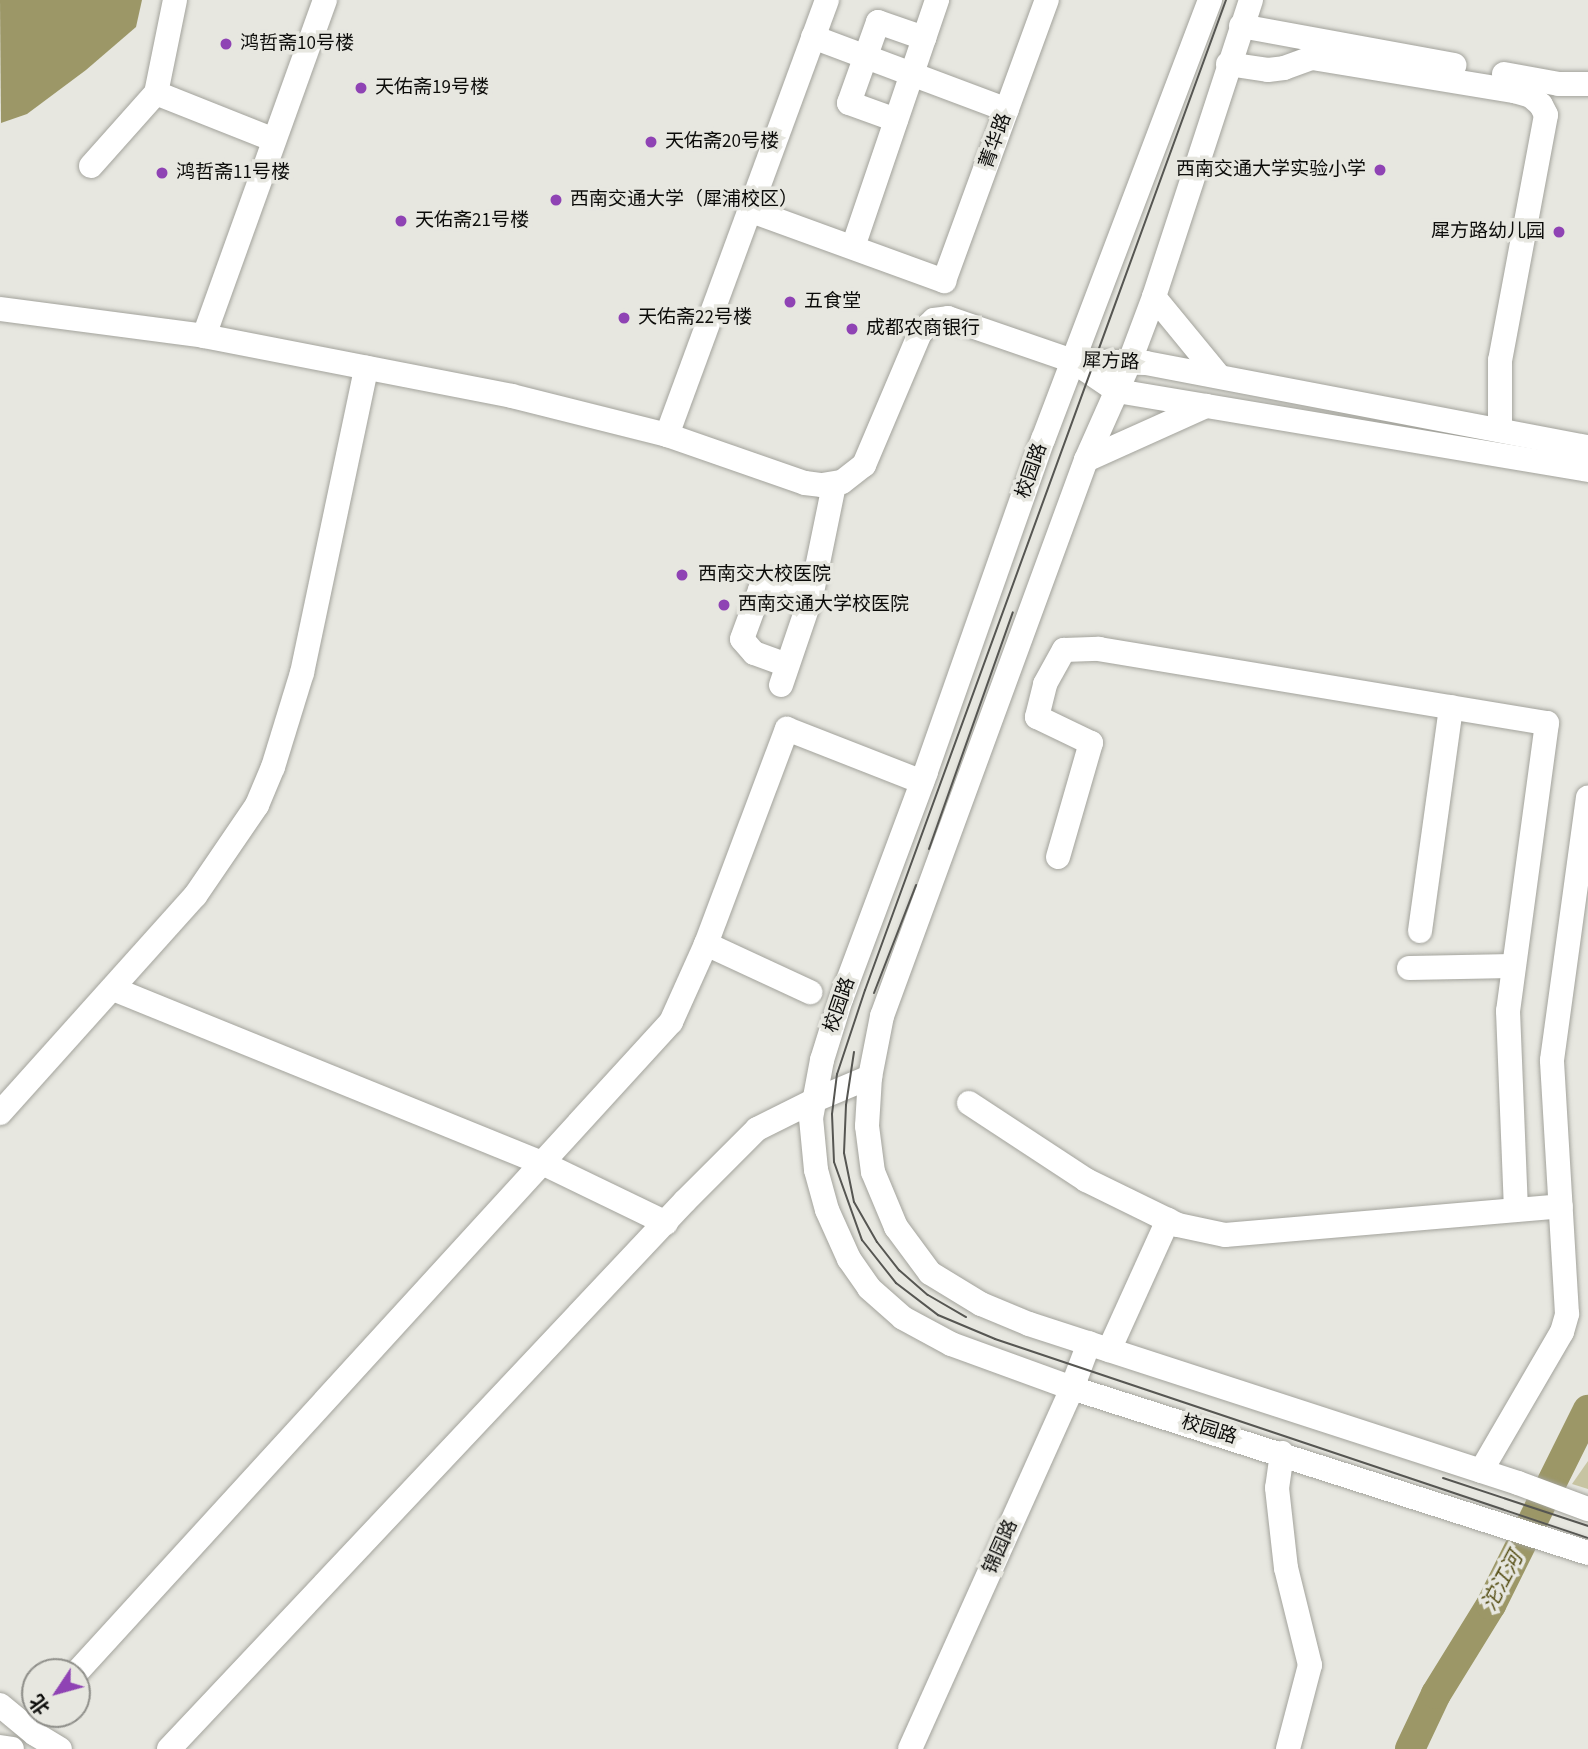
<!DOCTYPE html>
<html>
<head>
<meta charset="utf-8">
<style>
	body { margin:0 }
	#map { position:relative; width:1588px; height:1749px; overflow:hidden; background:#e7e7e0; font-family:"Source Sans 3","Noto Sans SC",sans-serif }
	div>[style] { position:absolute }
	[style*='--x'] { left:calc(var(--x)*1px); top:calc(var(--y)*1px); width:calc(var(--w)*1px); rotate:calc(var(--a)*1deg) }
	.green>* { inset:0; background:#c7c4a2 }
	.water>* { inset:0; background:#9c9767 }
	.river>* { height:30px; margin:-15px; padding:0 15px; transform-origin:15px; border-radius:15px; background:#9c9767 }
	.roads { filter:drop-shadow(0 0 2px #a3a39c) drop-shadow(0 0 2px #a3a39c) }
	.minor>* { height:24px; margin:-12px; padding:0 12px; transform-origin:12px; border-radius:12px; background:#fff }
	.tram>* { height:2px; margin:-1px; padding:0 1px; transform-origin:1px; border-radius:1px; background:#565652 }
	.dots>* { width:19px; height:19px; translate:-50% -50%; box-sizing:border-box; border:4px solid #e7e7e0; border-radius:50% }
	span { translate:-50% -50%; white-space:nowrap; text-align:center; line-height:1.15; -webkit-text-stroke:7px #e7e7e0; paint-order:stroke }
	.poi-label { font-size:19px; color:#0c0c0a }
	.left { translate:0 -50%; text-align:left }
	.right { translate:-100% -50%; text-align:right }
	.street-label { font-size:19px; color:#0c0c0a }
	.water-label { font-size:21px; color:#554e15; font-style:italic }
	.north { position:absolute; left:21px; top:1658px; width:70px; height:70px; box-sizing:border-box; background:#e7e7e0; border:2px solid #8f8f8a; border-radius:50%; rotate:234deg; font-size:19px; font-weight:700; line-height:28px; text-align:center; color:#0c0c0a }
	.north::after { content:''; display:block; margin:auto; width:24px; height:32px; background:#8f43b4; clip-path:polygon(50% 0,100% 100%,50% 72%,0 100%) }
</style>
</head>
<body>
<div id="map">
	<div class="green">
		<i style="clip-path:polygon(1588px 1461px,1588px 1489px,1572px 1484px)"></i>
	</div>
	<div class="water">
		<i style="clip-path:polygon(0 0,142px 0,136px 27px,86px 70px,27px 114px,1px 123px)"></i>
	</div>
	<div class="river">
		<i style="--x:1410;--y:1749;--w:61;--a:-64.7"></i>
		<i style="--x:1436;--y:1694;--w:105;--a:-58.3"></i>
		<i style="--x:1491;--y:1605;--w:218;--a:-63.6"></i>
	</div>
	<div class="roads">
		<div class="minor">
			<i style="--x:175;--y:0;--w:95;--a:101.5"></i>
			<i style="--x:156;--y:93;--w:127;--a:21.7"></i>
			<i style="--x:1210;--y:0;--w:470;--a:110.8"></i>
			<i style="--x:1043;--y:439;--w:353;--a:109.4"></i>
			<i style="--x:926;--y:772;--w:242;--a:110.5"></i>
			<i style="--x:841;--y:999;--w:64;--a:107.3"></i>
			<i style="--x:822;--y:1060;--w:59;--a:100.7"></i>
			<i style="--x:811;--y:1118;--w:52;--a:84.5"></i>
			<i style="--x:816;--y:1170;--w:41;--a:74.6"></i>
			<i style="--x:827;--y:1210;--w:54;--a:65.8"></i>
			<i style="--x:849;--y:1259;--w:35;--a:55"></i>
			<i style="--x:869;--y:1288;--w:45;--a:41.4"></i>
			<i style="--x:903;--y:1318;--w:55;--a:28.4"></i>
			<i style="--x:951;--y:1344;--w:129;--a:20"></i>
			<i style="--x:1072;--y:1388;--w:542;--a:17.73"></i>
			<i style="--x:1251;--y:0;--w:312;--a:108.1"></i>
			<i style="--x:1154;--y:297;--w:68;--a:110.6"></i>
			<i style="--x:1130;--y:361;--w:108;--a:114"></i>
			<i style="--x:1086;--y:460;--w:592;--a:110.15"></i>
			<i style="--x:882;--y:1016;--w:62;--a:101.1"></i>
			<i style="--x:870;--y:1077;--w:49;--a:93.5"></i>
			<i style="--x:867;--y:1126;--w:46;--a:82.6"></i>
			<i style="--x:873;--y:1172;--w:60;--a:67.3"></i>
			<i style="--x:896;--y:1227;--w:57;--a:53.5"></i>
			<i style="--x:930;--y:1273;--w:60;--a:31.3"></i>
			<i style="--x:981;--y:1304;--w:52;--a:22.6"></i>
			<i style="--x:1029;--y:1324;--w:514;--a:18.01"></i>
			<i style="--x:1518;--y:1483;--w:75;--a:20.4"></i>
			<i style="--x:1241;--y:26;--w:217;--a:10.4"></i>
			<i style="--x:813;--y:37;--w:207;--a:20.6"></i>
			<i style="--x:1228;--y:64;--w:40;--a:8.5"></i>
			<i style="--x:1268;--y:70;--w:16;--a:-7"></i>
			<i style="--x:1284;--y:68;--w:30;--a:-20"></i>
			<i style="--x:1312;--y:58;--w:205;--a:9.3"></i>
			<i style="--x:1514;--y:91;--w:18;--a:16"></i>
			<i style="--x:1531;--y:96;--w:13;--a:42"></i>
			<i style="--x:1541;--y:105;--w:11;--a:63"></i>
			<i style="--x:1546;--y:115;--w:249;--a:100.6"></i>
			<i style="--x:1500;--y:360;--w:70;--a:90"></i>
			<i style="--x:1504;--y:74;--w:56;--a:10.3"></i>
			<i style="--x:1559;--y:84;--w:29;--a:0"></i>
			<i style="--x:896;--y:120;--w:50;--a:-160.1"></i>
			<i style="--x:849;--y:103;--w:86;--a:-70.3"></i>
			<i style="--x:878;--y:22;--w:49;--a:19.2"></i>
			<i style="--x:91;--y:166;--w:98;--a:-48.3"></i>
			<i style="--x:749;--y:210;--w:208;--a:20"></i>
			<i style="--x:944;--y:281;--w:299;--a:-69.9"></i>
			<i style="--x:853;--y:247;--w:261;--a:-71.2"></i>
			<i style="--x:1154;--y:297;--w:101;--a:50.6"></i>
			<i style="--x:0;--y:309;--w:206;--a:7.5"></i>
			<i style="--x:204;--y:336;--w:314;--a:11"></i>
			<i style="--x:512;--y:396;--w:160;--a:14.1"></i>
			<i style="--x:667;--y:435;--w:146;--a:19.2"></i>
			<i style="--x:805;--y:483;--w:17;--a:7"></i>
			<i style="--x:822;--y:485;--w:20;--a:-9"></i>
			<i style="--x:842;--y:482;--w:28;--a:-38"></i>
			<i style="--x:864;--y:465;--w:143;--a:-67"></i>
			<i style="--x:920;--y:333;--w:19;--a:-43"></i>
			<i style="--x:934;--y:320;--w:14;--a:-8"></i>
			<i style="--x:948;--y:318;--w:132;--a:19"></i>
			<i style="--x:1073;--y:361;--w:53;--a:34.3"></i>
			<i style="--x:1117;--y:391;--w:478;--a:9.5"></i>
			<i style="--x:204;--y:336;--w:357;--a:-70.2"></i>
			<i style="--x:1074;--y:361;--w:72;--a:1.6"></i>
			<i style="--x:1146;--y:363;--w:450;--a:10.8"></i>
			<i style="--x:667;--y:435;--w:463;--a:-69.8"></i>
			<i style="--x:1086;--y:460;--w:132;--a:-24.2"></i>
			<i style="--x:787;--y:665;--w:35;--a:-160"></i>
			<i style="--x:754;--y:653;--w:18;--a:-131"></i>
			<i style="--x:742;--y:639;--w:52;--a:-69.8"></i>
			<i style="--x:760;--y:590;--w:15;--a:-32"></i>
			<i style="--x:773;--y:582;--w:17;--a:10"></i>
			<i style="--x:790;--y:585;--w:24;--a:30"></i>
			<i style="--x:781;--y:685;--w:93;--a:-71.2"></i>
			<i style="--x:811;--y:597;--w:114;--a:-78.4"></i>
			<i style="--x:1058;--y:857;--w:119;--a:-73.9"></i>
			<i style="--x:1091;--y:743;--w:60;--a:-154.3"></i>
			<i style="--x:1037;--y:717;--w:34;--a:-76"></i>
			<i style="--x:1045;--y:684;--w:39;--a:-61"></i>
			<i style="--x:1064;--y:650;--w:35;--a:-2"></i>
			<i style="--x:1099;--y:649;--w:454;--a:9.4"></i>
			<i style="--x:1547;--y:723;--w:291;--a:97.7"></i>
			<i style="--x:1508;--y:1011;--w:199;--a:87.7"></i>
			<i style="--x:1420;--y:931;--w:226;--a:-82.1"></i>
			<i style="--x:706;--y:944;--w:115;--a:24.8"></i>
			<i style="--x:1409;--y:968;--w:104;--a:-1.1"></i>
			<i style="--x:113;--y:989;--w:461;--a:22.1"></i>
			<i style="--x:540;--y:1162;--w:140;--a:25.8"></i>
			<i style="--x:969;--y:1103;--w:140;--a:33.3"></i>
			<i style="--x:1086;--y:1180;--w:102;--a:26.1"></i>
			<i style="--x:1178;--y:1225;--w:48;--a:12"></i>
			<i style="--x:1225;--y:1235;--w:337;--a:-4.9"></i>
			<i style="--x:0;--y:1113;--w:292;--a:-48.1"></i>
			<i style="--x:195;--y:896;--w:110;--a:-55.7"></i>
			<i style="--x:257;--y:805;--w:41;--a:-67.2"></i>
			<i style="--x:273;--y:767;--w:98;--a:-72.9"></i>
			<i style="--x:302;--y:673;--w:312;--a:-78.1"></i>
			<i style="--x:1109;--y:1350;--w:143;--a:-65.6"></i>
			<i style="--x:1282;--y:1453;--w:35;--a:98"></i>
			<i style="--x:1277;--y:1488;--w:81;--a:83.6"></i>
			<i style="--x:1286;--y:1568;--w:100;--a:76.1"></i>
			<i style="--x:1310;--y:1665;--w:87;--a:104.7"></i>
			<i style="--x:1481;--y:1471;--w:161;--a:-59.8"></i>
			<i style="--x:1562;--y:1332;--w:19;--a:-74"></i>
			<i style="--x:1567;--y:1314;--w:254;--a:-93.4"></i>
			<i style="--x:1552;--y:1060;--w:265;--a:-82.2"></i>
			<i style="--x:77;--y:1672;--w:881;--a:-47.58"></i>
			<i style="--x:671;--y:1022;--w:85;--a:-65.8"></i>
			<i style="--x:706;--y:944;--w:230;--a:-69.4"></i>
			<i style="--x:787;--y:729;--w:145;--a:21.4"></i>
			<i style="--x:0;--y:1705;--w:45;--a:39.6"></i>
			<i style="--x:35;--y:1734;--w:29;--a:31"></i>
			<i style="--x:0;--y:1747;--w:12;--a:9"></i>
			<i style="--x:169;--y:1749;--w:753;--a:-46.72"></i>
			<i style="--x:685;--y:1201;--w:102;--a:-45"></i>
			<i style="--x:757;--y:1129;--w:65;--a:-26.6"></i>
			<i style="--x:815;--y:1100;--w:60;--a:-22.7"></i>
			<i style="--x:910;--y:1749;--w:396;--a:-65.8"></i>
			<i style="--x:1072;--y:1388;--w:48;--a:-69.3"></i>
		</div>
	</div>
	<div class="tram">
		<i style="--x:1226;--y:0;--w:1054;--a:110.03"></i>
		<i style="--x:865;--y:990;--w:89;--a:108.4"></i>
		<i style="--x:837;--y:1074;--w:40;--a:97.1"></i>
		<i style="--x:832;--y:1114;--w:48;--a:87.6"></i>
		<i style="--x:834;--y:1162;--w:83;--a:70.3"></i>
		<i style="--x:862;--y:1240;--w:55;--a:51.7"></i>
		<i style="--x:896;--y:1283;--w:53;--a:37.3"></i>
		<i style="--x:938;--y:1315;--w:62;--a:22.8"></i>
		<i style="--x:995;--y:1339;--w:625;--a:18.55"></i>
		<i style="--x:929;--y:849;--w:251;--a:-70.5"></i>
		<i style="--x:874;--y:993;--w:116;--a:-68.7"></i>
		<i style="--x:854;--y:1052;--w:54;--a:98.6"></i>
		<i style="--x:846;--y:1105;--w:48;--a:92.4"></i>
		<i style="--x:844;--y:1153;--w:50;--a:78.5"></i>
		<i style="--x:854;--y:1202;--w:46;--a:60.1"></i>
		<i style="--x:877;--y:1242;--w:36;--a:52"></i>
		<i style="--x:899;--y:1270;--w:38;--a:41"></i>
		<i style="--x:928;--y:1295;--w:44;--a:30.1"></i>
		<i style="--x:1443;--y:1478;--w:153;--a:18.3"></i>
	</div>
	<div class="dots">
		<i style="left:226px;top:44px;background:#8f43b4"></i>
		<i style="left:361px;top:88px;background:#8f43b4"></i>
		<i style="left:651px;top:142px;background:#8f43b4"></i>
		<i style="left:1380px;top:170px;background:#8f43b4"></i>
		<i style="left:162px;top:173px;background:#8f43b4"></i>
		<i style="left:556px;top:200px;background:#8f43b4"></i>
		<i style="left:401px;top:221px;background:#8f43b4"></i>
		<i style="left:1559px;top:232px;background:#8f43b4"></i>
		<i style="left:790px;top:302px;background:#8f43b4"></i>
		<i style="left:624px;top:318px;background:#8f43b4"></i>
		<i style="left:852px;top:329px;background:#8f43b4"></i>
		<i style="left:682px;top:575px;background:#8f43b4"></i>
		<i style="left:724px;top:605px;background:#8f43b4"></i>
	</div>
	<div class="poi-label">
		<span class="left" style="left:240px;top:44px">鸿哲斋10号楼</span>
		<span class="left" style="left:375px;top:88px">天佑斋19号楼</span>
		<span class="left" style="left:665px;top:142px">天佑斋20号楼</span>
		<span class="right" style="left:1366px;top:170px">西南交通大学实验小学</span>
		<span class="left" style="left:176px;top:173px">鸿哲斋11号楼</span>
		<span class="left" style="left:570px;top:200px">西南交通大学（犀浦校区）</span>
		<span class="left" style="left:415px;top:221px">天佑斋21号楼</span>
		<span class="right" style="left:1545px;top:232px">犀方路幼儿园</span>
		<span class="left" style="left:804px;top:302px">五食堂</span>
		<span class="left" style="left:638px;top:318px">天佑斋22号楼</span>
		<span class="left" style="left:866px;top:329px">成都农商银行</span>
		<span class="left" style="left:698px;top:575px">西南交大校医院</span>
		<span class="left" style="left:738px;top:605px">西南交通大学校医院</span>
	</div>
	<div class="street-label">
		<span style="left:996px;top:141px;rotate:-70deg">菁华路</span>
		<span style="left:1111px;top:362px;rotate:2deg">犀方路</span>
		<span style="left:1032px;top:471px;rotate:-71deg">校园路</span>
		<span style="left:840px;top:1005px;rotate:-71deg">校园路</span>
		<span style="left:1209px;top:1430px;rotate:17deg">校园路</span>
		<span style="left:1001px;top:1547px;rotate:-66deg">锦园路</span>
	</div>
	<div class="water-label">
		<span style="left:1502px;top:1581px;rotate:-62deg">沱江河</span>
	</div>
	<div class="north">北</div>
</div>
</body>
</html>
